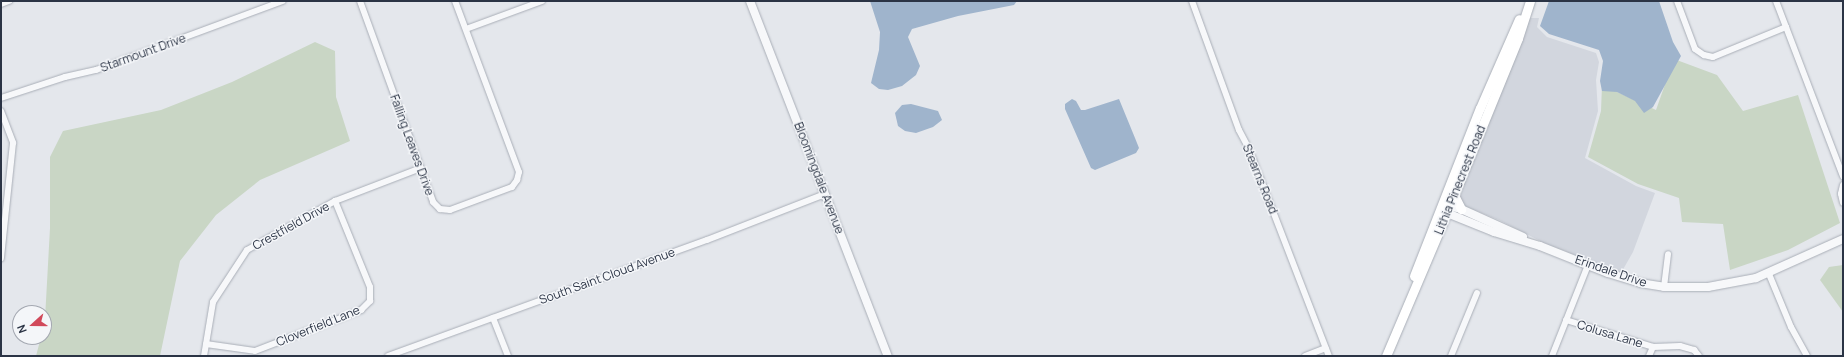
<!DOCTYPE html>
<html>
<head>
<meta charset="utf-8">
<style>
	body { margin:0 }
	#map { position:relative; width:1844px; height:357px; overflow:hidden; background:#e4e7ec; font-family:Manrope,sans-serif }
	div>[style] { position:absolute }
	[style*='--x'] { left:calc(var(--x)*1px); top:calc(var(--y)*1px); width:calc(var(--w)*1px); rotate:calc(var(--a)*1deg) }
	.built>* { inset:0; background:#d2d6de }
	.green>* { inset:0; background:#c9d6c5 }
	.water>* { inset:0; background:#9fb4cc }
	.roads { filter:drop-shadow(0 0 1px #a9aeb7) drop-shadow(0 0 1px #a9aeb7) }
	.minor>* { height:6px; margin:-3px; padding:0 3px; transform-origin:3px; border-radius:3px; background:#f7f8fa }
	.tertiary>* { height:8px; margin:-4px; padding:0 4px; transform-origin:4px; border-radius:4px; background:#f7f8fa }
	.secondary>* { height:9px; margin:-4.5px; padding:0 4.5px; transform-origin:4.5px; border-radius:4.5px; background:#fff }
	span { translate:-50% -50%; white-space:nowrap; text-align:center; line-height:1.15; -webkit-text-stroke:3px #f4f6f9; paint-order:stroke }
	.street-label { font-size:12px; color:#2b3445 }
	.frame { position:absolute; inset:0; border:2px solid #2b3445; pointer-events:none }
	.north { position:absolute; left:12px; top:305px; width:40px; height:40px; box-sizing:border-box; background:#f4f6f9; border:1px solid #a4a8b1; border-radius:50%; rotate:249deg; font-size:11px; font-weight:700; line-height:16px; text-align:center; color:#2b3445 }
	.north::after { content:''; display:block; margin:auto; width:14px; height:18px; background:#d1495b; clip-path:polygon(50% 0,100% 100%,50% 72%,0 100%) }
</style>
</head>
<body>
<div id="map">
	<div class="built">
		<i style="clip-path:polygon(1528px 18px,1539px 18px,1537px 27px,1547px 37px,1596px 53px,1599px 62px,1596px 80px,1598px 111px,1585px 158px,1636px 186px,1655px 193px,1633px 252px,1621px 273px,1542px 242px,1499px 220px,1464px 206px,1458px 195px)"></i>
	</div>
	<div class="green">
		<i style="clip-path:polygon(315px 42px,335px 51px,336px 97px,350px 141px,260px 180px,216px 215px,180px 261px,160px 356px,36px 356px,41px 337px,44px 337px,50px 228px,50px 157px,63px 131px,161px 110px,232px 82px)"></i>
		<i style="clip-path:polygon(1674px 59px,1717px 75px,1743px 111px,1798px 95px,1840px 223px,1788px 250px,1730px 270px,1723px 224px,1682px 222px,1679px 198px,1638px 184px,1588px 157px,1601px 111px,1602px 85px,1656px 110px)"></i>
		<i style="clip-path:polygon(1843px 265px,1843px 312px,1820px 280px,1829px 267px)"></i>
	</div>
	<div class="water">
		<i style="clip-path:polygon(870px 1px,1017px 1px,1014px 5px,958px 16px,912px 29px,908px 37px,920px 66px,916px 75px,902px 86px,888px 90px,879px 89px,871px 83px,879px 50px,880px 32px)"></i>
		<i style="clip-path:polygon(1549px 1px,1659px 1px,1673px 42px,1681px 56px,1653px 107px,1644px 113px,1635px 101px,1617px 92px,1602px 91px,1600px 81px,1603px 61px,1599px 50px,1549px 34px,1540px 26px)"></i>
		<i style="clip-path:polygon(1072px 99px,1076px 101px,1081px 110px,1085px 110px,1119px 99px,1135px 138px,1139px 148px,1136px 153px,1095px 170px,1091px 168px,1065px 109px,1065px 104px)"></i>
		<i style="clip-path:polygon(911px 104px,938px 111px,942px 120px,933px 127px,916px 133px,905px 131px,898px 126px,895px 113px,902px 105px)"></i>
	</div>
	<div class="roads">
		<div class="minor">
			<i style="--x:360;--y:1;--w:214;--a:70"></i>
			<i style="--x:433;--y:202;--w:10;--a:45"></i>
			<i style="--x:440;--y:209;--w:10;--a:6"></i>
			<i style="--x:450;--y:210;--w:66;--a:-20.4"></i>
			<i style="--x:512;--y:187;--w:9;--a:-54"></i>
			<i style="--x:517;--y:180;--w:8;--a:-76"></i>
			<i style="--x:519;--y:172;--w:183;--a:-110.5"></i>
			<i style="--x:1192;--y:1;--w:137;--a:70"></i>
			<i style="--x:1239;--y:130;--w:21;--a:62"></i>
			<i style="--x:1249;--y:149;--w:222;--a:68.9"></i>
			<i style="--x:1677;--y:1;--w:51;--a:69.4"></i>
			<i style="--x:1695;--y:49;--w:11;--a:34"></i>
			<i style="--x:1704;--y:55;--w:9;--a:13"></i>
			<i style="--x:1713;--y:57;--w:79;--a:-22.3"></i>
			<i style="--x:1786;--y:27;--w:28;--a:-111"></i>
			<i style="--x:1;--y:4;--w:9;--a:-21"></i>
			<i style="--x:1786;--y:27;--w:160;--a:69.1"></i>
			<i style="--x:466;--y:29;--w:81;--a:-20.2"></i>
			<i style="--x:1;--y:98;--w:67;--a:-18.2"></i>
			<i style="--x:65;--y:77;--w:32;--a:-13"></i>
			<i style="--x:96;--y:70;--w:199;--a:-20.3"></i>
			<i style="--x:1;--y:111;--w:34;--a:69"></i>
			<i style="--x:13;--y:143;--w:116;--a:96"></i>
			<i style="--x:1843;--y:185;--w:9;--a:103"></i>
			<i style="--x:1841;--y:194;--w:9;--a:77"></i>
			<i style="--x:1769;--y:274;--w:57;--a:67.5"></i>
			<i style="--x:1791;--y:327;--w:33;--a:61"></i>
			<i style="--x:1664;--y:287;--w:33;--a:-83"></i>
			<i style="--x:493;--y:318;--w:41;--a:68.5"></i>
			<i style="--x:1566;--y:320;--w:91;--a:17.2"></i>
			<i style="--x:1653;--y:347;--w:27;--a:-2"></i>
			<i style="--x:1680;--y:346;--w:15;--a:16"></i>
			<i style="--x:1694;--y:350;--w:8;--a:50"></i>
			<i style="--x:206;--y:344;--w:49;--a:8.1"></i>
			<i style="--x:255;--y:351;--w:114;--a:-21.1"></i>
			<i style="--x:361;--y:310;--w:13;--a:-45"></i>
			<i style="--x:370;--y:301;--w:14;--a:-90"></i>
			<i style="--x:370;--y:287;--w:93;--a:-112.1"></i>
			<i style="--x:204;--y:356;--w:55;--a:-80.5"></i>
			<i style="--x:213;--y:302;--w:62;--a:-56.8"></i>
			<i style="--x:247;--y:250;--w:101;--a:-29.1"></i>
			<i style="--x:335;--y:201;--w:92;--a:-21"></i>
			<i style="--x:388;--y:356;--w:339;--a:-20"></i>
			<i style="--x:707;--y:240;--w:127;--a:-21.3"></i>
			<i style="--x:1305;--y:356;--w:22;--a:-21"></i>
			<i style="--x:1451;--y:356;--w:68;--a:-67.6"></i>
			<i style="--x:1552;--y:356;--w:98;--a:-68.4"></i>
			<i style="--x:1649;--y:356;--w:10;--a:-66"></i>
		</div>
		<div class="tertiary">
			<i style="--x:750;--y:1;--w:381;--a:68.8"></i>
			<i style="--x:1444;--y:205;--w:17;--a:13"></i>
			<i style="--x:1461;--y:209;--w:68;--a:24.3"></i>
			<i style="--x:1444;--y:209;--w:5;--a:53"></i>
			<i style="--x:1447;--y:213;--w:51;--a:22"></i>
			<i style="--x:1494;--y:232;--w:48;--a:16.9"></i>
			<i style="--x:1540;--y:246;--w:73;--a:21.7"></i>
			<i style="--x:1608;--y:273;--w:34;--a:17"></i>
			<i style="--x:1640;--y:283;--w:24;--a:9"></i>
			<i style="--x:1664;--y:287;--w:44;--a:0"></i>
			<i style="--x:1708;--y:287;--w:49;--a:-10.6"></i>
			<i style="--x:1756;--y:278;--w:95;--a:-24.1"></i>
		</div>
		<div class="secondary">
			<i style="--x:1454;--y:195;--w:16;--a:63"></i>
			<i style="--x:1414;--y:276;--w:180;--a:-68.6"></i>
			<i style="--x:1480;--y:108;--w:97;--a:-66.3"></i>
			<i style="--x:1386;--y:356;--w:164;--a:-67"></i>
			<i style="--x:1450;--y:205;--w:180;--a:-67.8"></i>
			<i style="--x:1518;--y:38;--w:39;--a:-72"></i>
		</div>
	</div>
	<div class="street-label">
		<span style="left:143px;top:53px;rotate:-20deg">Starmount Drive</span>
		<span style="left:412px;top:145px;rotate:70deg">Falling Leaves Drive</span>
		<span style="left:819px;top:178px;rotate:69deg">Bloomingdale Avenue</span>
		<span style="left:1260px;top:179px;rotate:68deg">Stearns Road</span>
		<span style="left:1460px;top:180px;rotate:-68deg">Lithia Pinecrest Road</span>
		<span style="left:291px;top:226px;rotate:-29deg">Crestfield Drive</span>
		<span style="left:1611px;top:271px;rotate:19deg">Erindale Drive</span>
		<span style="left:607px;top:276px;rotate:-20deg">South Saint Cloud Avenue</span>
		<span style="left:318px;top:326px;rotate:-22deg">Cloverfield Lane</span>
		<span style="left:1610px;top:334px;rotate:17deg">Colusa Lane</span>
	</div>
	<div class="frame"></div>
	<div class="north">N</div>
</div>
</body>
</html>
